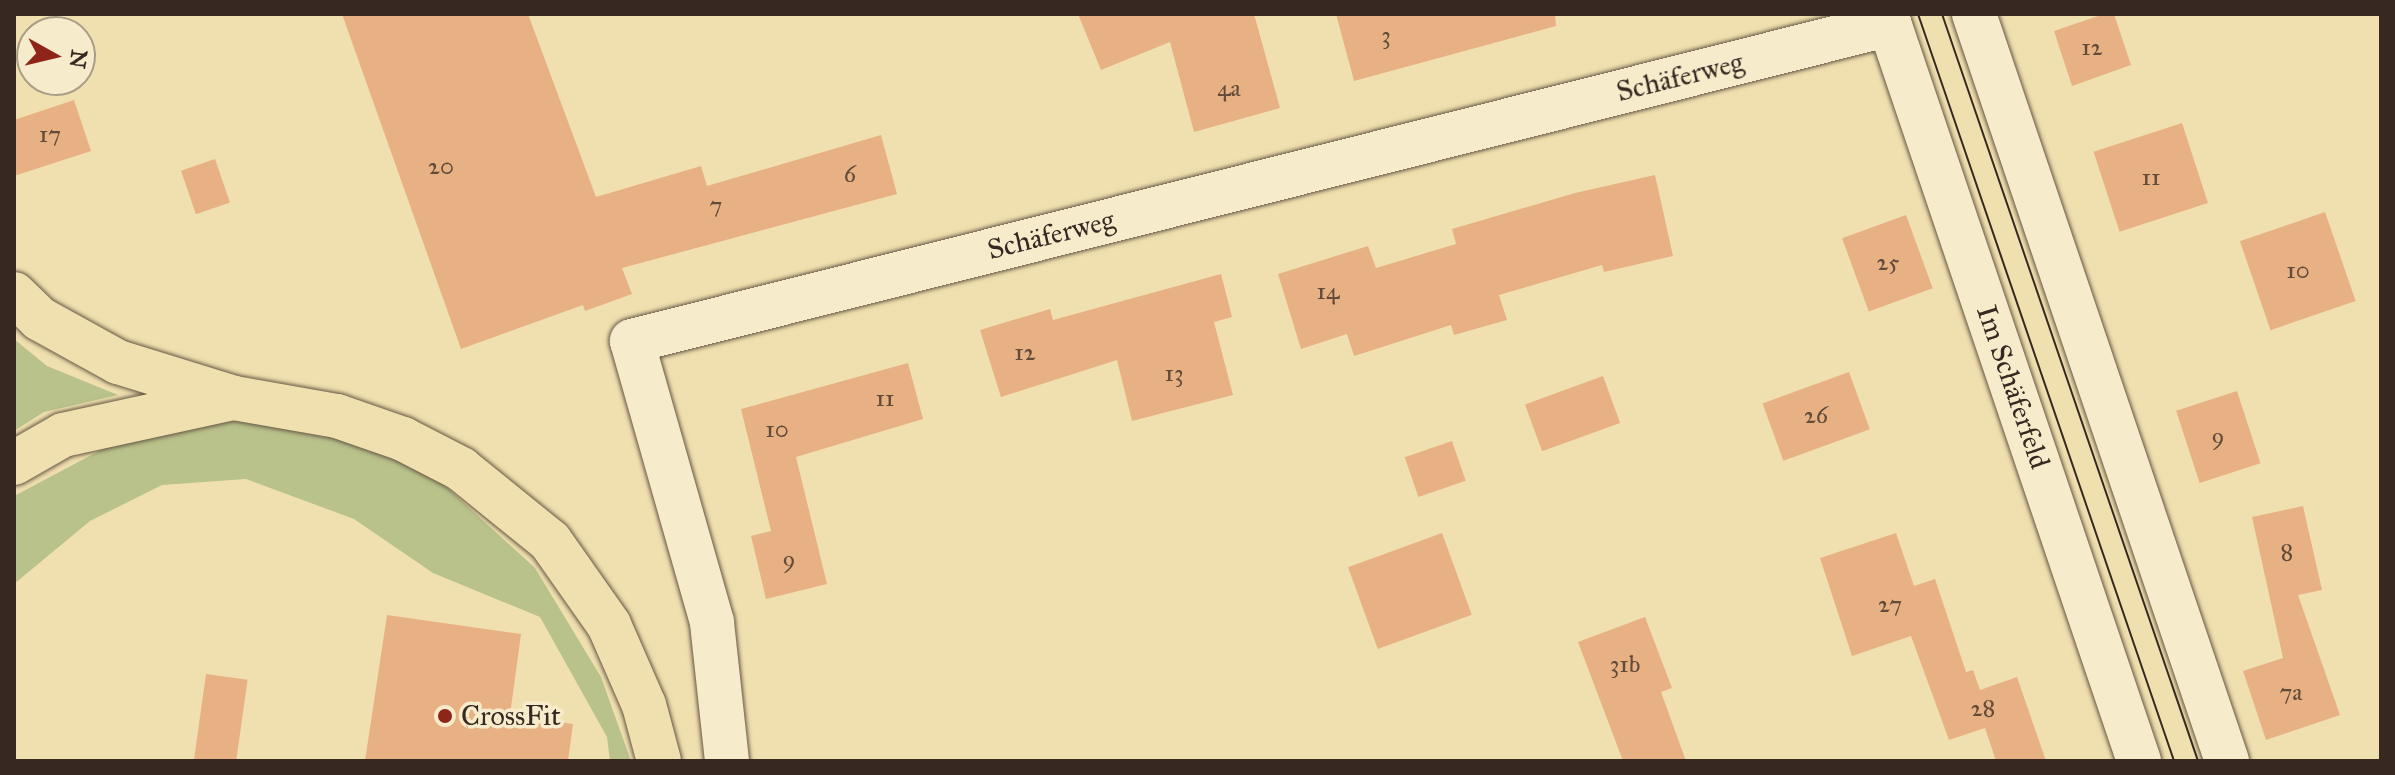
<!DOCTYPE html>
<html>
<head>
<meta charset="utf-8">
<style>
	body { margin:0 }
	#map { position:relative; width:2395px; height:775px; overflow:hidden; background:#f1e0af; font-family:"IM FELL Great Primer",serif }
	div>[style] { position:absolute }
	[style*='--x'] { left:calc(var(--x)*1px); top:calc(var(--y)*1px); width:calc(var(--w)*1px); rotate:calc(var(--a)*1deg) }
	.green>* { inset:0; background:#b9c28b }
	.building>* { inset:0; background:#e7b183; transform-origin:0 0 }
	.roads { filter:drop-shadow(0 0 2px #665745) drop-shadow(0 0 2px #665745) }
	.minor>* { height:44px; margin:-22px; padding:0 22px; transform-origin:22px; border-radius:22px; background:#f6ebcb }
	.trunk>* { height:44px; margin:-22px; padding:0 22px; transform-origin:22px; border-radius:22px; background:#f1e0af }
	.tram>* { height:2px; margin:-1px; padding:0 1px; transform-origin:1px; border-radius:1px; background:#372922 }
	.dots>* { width:22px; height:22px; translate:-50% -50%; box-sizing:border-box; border:4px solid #f6ebcb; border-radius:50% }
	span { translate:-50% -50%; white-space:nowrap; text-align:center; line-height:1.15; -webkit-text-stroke:7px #f6ebcb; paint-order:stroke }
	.number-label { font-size:24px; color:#634b3a }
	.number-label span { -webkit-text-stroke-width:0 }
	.street-label { font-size:28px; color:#372922 }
	.poi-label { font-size:28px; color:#372922 }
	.left { translate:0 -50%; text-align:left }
	.frame { position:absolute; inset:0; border:16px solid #372922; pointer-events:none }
	.north { position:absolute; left:16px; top:16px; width:80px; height:80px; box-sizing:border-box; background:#f6ebcb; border:2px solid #aa9d87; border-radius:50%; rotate:98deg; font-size:22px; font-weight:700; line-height:32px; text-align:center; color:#372922 }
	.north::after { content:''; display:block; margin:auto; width:28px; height:36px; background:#8f2418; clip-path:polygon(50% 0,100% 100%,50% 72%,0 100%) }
</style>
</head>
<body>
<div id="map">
	<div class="green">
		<i style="clip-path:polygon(14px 339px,47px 366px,118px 395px,44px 412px,14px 431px)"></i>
		<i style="clip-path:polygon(225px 417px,351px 433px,442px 483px,535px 568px,601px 677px,631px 761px,610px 761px,607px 737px,540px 617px,433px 573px,354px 519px,246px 479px,162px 485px,90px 521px,14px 584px,14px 496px,131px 434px)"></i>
	</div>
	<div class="building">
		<i style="clip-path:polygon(342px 14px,528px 14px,596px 197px,701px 166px,707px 186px,881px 135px,897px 194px,622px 268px,632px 294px,585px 311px,583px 305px,461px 349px)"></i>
		<i style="clip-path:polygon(1078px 14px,1254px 14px,1280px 108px,1194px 132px,1170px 42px,1101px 70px)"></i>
		<i style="clip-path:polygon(1336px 14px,1555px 14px,1556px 26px,1354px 81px)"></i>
		<i style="clip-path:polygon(2104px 14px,2114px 14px,2131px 65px,2072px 86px,2054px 31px)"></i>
		<i style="clip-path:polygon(74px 100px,91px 151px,14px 176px,14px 120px)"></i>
		<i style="left:2182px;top:123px;width:84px;height:93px;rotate:72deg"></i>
		<i style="left:215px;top:159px;width:46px;height:36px;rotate:71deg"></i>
		<i style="clip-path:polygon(1655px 175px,1673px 256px,1604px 272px,1602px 265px,1499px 295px,1507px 320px,1454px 335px,1451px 325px,1354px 356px,1347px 334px,1301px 349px,1278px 274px,1368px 246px,1376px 268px,1456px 244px,1452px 229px,1575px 193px)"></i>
		<i style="left:2325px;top:212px;width:94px;height:90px;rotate:71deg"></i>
		<i style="left:1906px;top:215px;width:78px;height:68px;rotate:70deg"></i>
		<i style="clip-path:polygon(1221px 274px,1232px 317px,1214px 322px,1233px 395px,1132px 421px,1117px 360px,1001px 397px,980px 330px,1050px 309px,1053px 320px)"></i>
		<i style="clip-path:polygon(908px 363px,923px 419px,796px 457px,827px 584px,766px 599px,751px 536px,771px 531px,741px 409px)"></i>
		<i style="left:1849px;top:372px;width:61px;height:92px;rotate:70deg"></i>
		<i style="left:1603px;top:376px;width:50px;height:83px;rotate:70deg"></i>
		<i style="left:2237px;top:391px;width:76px;height:64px;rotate:72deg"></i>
		<i style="left:1452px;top:441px;width:42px;height:50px;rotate:71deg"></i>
		<i style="clip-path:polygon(2303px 506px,2322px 590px,2298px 595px,2340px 715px,2266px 740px,2243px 671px,2283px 658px,2252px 517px)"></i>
		<i style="left:1442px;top:533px;width:87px;height:100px;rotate:70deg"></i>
		<i style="clip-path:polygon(1896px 533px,1914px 586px,1935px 579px,1966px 672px,1973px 670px,1980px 690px,2017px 677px,2046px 761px,1996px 761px,1985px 728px,1949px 740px,1911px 636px,1852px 656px,1820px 558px)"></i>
		<i style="clip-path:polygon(387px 615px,521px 634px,510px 715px,573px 724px,568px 761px,365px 761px)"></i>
		<i style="clip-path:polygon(1645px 617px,1672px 688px,1661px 692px,1686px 761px,1623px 761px,1578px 642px)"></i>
		<i style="left:206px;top:674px;width:42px;height:88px;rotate:8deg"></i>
	</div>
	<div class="roads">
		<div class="minor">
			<i style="--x:1886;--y:14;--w:789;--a:71.29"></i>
			<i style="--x:1974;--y:14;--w:789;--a:71.29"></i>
			<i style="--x:727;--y:761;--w:140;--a:-96.2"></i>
			<i style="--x:712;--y:622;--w:292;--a:-105.9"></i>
			<i style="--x:632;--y:341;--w:1297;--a:-14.14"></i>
		</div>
		<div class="trunk">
			<i style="--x:14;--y:294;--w:36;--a:44"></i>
			<i style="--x:40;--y:319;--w:89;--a:28.9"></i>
			<i style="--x:118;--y:362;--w:121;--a:17.2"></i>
			<i style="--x:234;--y:398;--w:105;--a:9.9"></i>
			<i style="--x:337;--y:416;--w:70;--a:19.2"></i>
			<i style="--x:403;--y:439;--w:65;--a:27.3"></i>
			<i style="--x:461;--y:469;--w:114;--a:39"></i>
			<i style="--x:550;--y:541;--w:103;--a:54.9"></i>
			<i style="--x:609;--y:625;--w:87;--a:66.4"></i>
			<i style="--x:644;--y:705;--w:58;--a:75"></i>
			<i style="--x:14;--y:463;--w:56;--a:-29.7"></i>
			<i style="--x:63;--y:435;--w:174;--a:-12.3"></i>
		</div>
	</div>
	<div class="tram">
		<i style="--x:1918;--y:14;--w:790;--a:71.08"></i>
		<i style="--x:1942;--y:14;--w:790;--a:71.08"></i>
	</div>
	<div class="dots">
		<i style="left:445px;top:716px;background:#8f2418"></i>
	</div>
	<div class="number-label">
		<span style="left:1386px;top:36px">3</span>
		<span style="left:2092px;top:48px">12</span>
		<span style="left:1229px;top:89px">4a</span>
		<span style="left:50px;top:135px">17</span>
		<span style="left:441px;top:167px">20</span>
		<span style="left:850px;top:175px">6</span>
		<span style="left:2151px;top:178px">11</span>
		<span style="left:716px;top:206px">7</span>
		<span style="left:1888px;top:263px">25</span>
		<span style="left:2298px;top:271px">10</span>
		<span style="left:1328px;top:292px">14</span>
		<span style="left:1025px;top:353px">12</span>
		<span style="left:1174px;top:374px">13</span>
		<span style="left:885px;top:399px">11</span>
		<span style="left:1816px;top:416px">26</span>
		<span style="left:777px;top:430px">10</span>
		<span style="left:2218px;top:437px">9</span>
		<span style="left:2287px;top:553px">8</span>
		<span style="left:789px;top:560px">9</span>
		<span style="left:1890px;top:605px">27</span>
		<span style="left:1625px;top:665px">31b</span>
		<span style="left:2291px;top:693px">7a</span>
		<span style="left:1983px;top:709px">28</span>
	</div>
	<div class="street-label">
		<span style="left:1680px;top:77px;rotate:-14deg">Schäferweg</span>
		<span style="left:1051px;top:235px;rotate:-14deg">Schäferweg</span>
		<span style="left:2013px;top:387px;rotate:71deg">Im Schäferfeld</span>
	</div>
	<div class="poi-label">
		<span class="left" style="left:461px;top:716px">CrossFit</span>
	</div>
	<div class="frame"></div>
	<div class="north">N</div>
</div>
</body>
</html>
